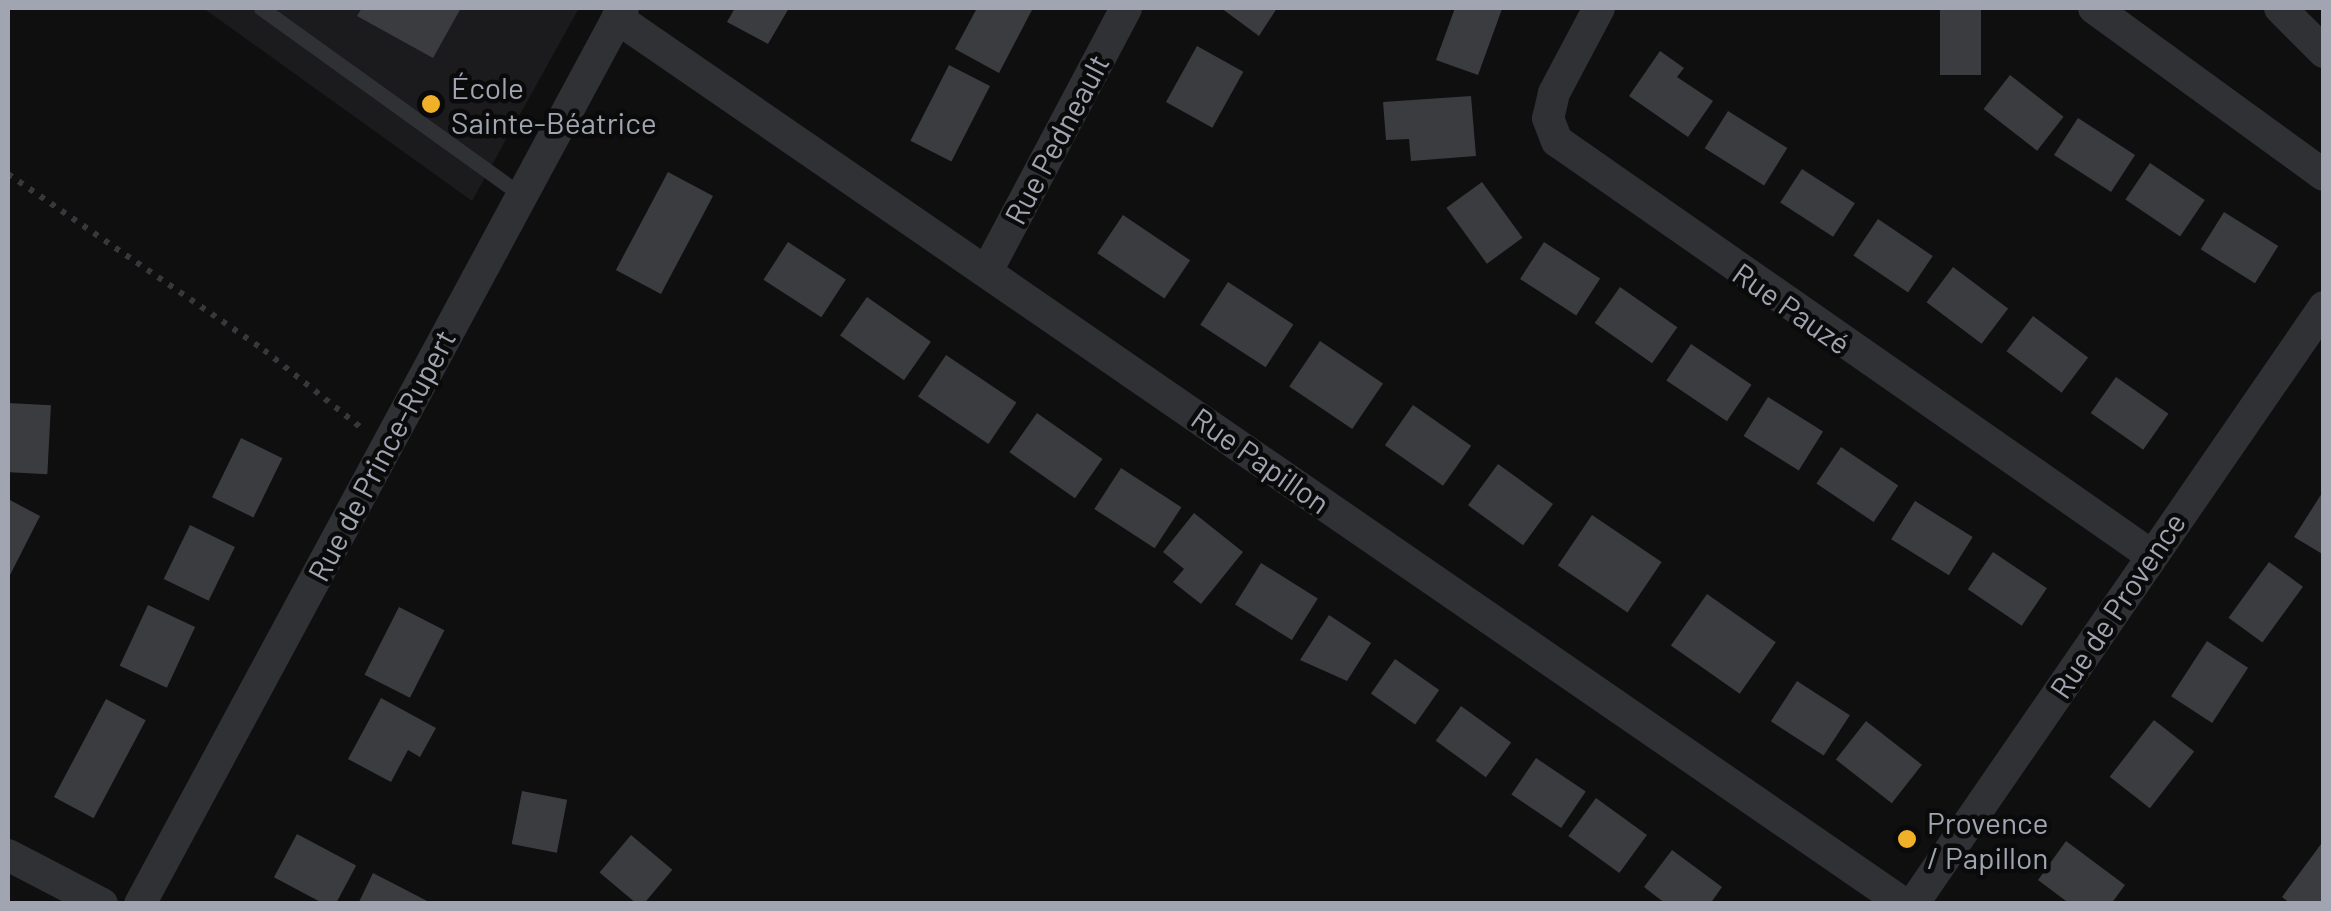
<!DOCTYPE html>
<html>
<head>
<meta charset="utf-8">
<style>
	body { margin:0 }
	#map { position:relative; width:2331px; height:911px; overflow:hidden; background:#0f0f10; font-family:Barlow,sans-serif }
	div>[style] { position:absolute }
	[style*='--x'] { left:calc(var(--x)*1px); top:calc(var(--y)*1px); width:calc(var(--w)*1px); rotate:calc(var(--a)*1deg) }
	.built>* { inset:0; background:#1b1b1d }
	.building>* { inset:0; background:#3b3c40; transform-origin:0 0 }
	.path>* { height:6px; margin-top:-3px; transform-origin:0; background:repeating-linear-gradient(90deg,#36383c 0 5px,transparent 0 13px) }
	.service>* { height:15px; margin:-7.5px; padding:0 7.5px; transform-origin:7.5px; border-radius:7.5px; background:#303135 }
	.minor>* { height:32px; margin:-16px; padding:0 16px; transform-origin:16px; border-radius:16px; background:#303135 }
	.dots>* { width:28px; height:28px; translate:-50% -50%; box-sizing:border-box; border:5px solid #0a0a0b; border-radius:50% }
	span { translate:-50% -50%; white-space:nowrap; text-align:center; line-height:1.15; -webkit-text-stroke:9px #0a0a0b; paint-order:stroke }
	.poi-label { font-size:30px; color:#a0a5b1 }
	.left { translate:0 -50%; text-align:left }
	.street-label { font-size:30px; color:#a0a5b1 }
	.frame { position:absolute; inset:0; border:10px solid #a0a5b1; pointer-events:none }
</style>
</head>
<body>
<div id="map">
	<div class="built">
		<i style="clip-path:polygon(203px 8px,579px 8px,472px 201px)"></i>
	</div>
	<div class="building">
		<i style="clip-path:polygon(362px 8px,461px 8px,433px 58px,357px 16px)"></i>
		<i style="clip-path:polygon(735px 8px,789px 8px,768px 44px,727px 22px)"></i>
		<i style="clip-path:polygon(977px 8px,1033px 8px,999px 73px,955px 49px)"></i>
		<i style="clip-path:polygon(1221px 8px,1277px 8px,1259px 36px)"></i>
		<i style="clip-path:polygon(1455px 8px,1502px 9px,1478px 75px,1436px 60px)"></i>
		<i style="left:1940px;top:8px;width:41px;height:67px"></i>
		<i style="left:1197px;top:46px;width:53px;height:64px;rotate:29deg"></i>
		<i style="clip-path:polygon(1660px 51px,1684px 68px,1677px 77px,1713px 101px,1688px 137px,1629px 96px)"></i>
		<i style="left:949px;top:65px;width:46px;height:85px;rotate:27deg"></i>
		<i style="left:2010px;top:75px;width:68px;height:43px;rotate:38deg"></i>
		<i style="clip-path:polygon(1471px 96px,1476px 156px,1411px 161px,1409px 139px,1386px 140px,1383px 102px)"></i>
		<i style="left:1728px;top:111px;width:70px;height:44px;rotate:32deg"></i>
		<i style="left:2078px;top:118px;width:68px;height:44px;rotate:33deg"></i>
		<i style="left:2150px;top:163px;width:66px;height:44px;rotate:34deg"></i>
		<i style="left:1802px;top:169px;width:63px;height:40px;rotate:33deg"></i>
		<i style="left:668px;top:172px;width:51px;height:111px;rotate:28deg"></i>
		<i style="left:1482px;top:182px;width:69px;height:44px;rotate:54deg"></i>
		<i style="left:2224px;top:212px;width:64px;height:44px;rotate:32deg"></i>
		<i style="left:1123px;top:215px;width:81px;height:46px;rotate:34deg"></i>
		<i style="left:1878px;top:219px;width:66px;height:44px;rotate:34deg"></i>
		<i style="left:788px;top:242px;width:69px;height:45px;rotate:33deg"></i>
		<i style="left:1544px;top:242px;width:67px;height:44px;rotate:33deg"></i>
		<i style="left:1953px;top:267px;width:69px;height:44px;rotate:37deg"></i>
		<i style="left:1228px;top:282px;width:78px;height:51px;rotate:33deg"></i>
		<i style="left:1620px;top:287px;width:70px;height:44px;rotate:35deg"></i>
		<i style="left:867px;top:297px;width:78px;height:47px;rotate:35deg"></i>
		<i style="left:2033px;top:316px;width:69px;height:44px;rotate:37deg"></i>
		<i style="left:1320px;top:341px;width:76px;height:55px;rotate:34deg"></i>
		<i style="left:1691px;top:344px;width:73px;height:44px;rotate:34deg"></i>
		<i style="left:946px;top:355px;width:85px;height:50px;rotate:34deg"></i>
		<i style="left:2116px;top:377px;width:64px;height:44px;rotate:35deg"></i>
		<i style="left:1768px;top:397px;width:65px;height:46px;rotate:32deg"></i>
		<i style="left:8px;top:403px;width:43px;height:69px;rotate:3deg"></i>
		<i style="left:1413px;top:405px;width:71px;height:49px;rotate:35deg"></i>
		<i style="left:1037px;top:413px;width:80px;height:48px;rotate:35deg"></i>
		<i style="left:241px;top:438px;width:46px;height:66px;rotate:26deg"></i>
		<i style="left:1841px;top:447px;width:69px;height:44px;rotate:34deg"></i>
		<i style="left:1498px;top:464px;width:68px;height:51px;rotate:36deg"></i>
		<i style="left:1121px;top:468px;width:72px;height:49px;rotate:33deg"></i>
		<i style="clip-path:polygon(2324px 490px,2324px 555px,2294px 537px)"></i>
		<i style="clip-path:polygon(8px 499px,40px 516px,8px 579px)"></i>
		<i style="left:1915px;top:501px;width:68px;height:45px;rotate:32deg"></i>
		<i style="clip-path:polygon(1194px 513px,1243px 552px,1201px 604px,1173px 582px,1184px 569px,1163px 552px)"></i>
		<i style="left:1592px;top:515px;width:84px;height:61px;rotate:34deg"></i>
		<i style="left:190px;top:525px;width:50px;height:60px;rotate:26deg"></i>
		<i style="left:1993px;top:552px;width:65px;height:45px;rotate:34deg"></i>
		<i style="left:2269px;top:562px;width:42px;height:69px;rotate:36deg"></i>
		<i style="left:1261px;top:563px;width:67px;height:49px;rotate:32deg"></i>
		<i style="left:1707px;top:594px;width:84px;height:63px;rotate:35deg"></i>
		<i style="left:148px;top:605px;width:52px;height:67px;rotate:25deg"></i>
		<i style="left:399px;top:607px;width:51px;height:76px;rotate:27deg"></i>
		<i style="clip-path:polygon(1329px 615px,1371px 643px,1347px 681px,1300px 660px)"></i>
		<i style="left:2207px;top:641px;width:49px;height:66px;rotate:33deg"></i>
		<i style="left:1395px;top:659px;width:54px;height:42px;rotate:35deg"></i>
		<i style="left:1797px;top:681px;width:63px;height:48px;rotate:33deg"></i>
		<i style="clip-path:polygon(381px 698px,436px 728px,420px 757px,408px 750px,391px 782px,348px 759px)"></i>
		<i style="left:106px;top:699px;width:45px;height:111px;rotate:28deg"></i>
		<i style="left:1461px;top:706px;width:62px;height:43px;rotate:36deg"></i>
		<i style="left:2154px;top:720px;width:51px;height:72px;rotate:38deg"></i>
		<i style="left:1866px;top:721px;width:71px;height:49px;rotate:38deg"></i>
		<i style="left:1536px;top:758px;width:60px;height:44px;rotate:34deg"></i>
		<i style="left:522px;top:791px;width:46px;height:54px;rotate:11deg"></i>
		<i style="left:1596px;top:798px;width:63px;height:47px;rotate:36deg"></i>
		<i style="left:297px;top:834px;width:67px;height:49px;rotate:28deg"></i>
		<i style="left:631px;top:835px;width:54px;height:49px;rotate:40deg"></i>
		<i style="clip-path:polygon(2324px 840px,2324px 904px,2291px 904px,2282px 897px)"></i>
		<i style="clip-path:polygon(2066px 841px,2125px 885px,2111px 904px,2070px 904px,2038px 880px)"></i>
		<i style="clip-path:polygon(1672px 850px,1722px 887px,1710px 904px,1666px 904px,1644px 887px)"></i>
		<i style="clip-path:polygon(373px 873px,433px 904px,358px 904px)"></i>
	</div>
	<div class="path">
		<i style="--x:8;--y:174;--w:311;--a:34.5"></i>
		<i style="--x:264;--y:350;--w:123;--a:38.7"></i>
	</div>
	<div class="service">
		<i style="--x:261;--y:8;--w:320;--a:35.7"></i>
	</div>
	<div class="minor">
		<i style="--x:1599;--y:8;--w:96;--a:117.9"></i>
		<i style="--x:1554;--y:93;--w:26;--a:103"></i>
		<i style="--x:1548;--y:118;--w:25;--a:69"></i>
		<i style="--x:1557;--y:141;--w:724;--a:34.88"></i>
		<i style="--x:2094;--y:8;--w:284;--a:36"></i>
		<i style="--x:2280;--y:8;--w:62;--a:45"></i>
		<i style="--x:617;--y:18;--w:1562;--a:34.54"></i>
		<i style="--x:987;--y:271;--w:297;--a:-62.1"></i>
		<i style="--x:8;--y:855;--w:106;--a:27.5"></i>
		<i style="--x:140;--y:904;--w:1018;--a:-61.67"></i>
		<i style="--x:1913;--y:904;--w:725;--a:-55.45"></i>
	</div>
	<div class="dots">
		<i style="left:431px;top:104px;background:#f0b027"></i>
		<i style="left:1907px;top:839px;background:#f0b027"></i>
	</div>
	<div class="poi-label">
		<span class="left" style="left:451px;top:104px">École<br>Sainte-Béatrice</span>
		<span class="left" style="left:1927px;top:839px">Provence<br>/ Papillon</span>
	</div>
	<div class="street-label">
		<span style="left:1056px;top:139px;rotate:-62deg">Rue Pedneault</span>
		<span style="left:1792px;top:308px;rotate:35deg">Rue Pauzé</span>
		<span style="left:381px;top:455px;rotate:-62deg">Rue de Prince-Rupert</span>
		<span style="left:1261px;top:460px;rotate:35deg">Rue Papillon</span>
		<span style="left:2117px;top:605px;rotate:-56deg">Rue de Provence</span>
	</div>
	<div class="frame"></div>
</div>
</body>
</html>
